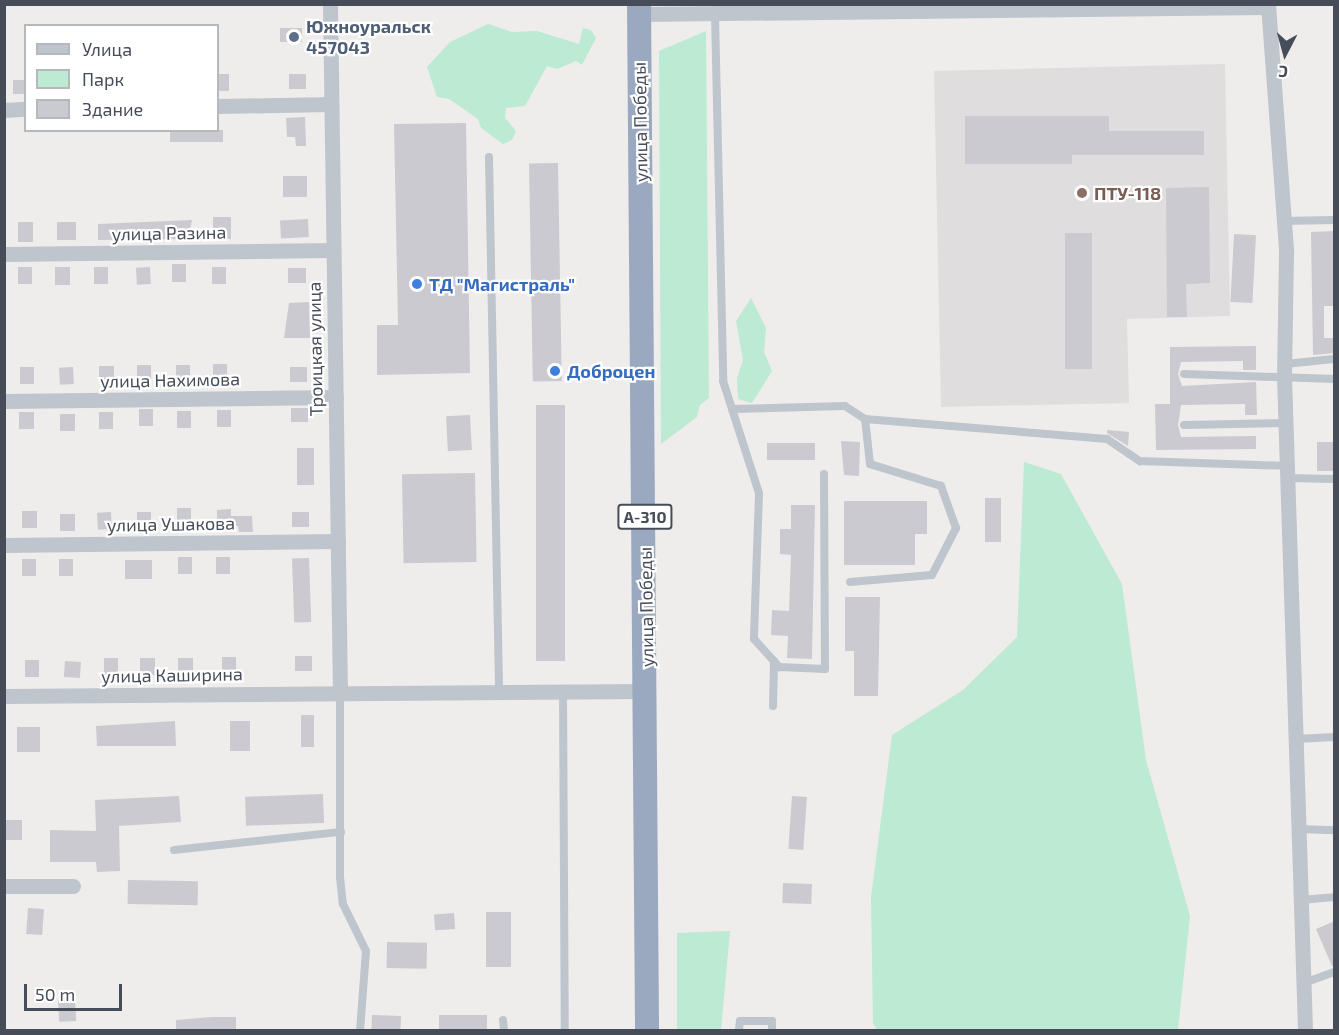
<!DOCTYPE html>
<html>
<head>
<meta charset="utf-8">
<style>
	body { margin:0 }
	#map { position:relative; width:1339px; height:1035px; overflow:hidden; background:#efecec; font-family:"Exo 2",sans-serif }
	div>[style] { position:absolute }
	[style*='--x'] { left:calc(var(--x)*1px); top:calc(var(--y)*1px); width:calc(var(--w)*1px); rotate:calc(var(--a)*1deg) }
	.education>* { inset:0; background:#dfdddd }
	.green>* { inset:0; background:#bcead2 }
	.building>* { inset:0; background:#cacad0; transform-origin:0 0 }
	.service>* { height:8px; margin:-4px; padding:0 4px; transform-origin:4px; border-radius:4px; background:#bec5cd }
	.minor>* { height:15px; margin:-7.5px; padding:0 7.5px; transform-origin:7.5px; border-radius:7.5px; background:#bec5cd }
	.trunk>* { height:24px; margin:-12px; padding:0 12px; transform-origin:12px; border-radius:12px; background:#9aa9c0 }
	.dots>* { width:16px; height:16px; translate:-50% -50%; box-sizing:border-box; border:3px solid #fff; border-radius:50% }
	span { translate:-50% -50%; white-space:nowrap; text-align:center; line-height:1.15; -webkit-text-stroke:4.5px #fff; paint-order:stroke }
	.shield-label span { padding:2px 4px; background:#fff; border:2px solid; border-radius:4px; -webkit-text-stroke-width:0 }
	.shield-label { font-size:16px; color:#464d58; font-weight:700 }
	.service-label { font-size:18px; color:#4e5e75; font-weight:700 }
	.left { translate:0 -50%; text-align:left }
	.street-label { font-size:18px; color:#464d58 }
	.education-label { font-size:18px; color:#785e54; font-weight:700 }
	.shop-label { font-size:18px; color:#366cbe; font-weight:700 }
	.frame { position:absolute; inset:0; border:6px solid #464d58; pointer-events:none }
	.legend { position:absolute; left:24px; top:24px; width:195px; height:108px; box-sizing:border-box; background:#fff; border:2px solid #b5b8bc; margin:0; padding:8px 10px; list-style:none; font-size:18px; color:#464d58 }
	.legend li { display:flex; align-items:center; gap:12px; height:30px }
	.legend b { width:30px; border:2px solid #b5b8bc }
	.north { position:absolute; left:1255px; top:24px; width:60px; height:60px; -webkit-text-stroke:4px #fff; paint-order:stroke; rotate:186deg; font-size:16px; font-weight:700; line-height:24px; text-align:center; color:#464d58 }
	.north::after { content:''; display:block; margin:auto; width:21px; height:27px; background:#464d58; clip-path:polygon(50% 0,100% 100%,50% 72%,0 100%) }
	.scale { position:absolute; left:24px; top:984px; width:98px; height:27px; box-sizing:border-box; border:3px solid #464d58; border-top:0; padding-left:8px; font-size:18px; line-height:21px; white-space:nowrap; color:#464d58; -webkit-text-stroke:4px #fff; paint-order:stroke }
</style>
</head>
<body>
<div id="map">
	<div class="education">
		<i style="clip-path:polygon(1225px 64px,1230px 316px,1127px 319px,1129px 403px,941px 407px,934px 71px)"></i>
	</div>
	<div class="green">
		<i style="clip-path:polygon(488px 24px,512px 32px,537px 31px,579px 44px,583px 28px,591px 30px,596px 38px,582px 65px,576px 61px,557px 69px,547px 66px,525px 106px,506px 108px,505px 118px,516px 131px,512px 140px,503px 144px,481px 128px,478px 119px,449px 99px,437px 97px,427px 67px,450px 42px)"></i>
		<i style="clip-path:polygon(706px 31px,709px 398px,700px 405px,697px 417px,661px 444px,659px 51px)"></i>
		<i style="clip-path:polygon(751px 298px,766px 328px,764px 352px,772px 371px,752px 403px,738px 399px,737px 378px,743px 360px,736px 321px)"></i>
		<i style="clip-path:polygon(1024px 462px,1061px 474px,1122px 584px,1146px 760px,1190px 916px,1178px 1030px,877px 1030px,873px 1023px,871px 897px,892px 735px,963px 690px,1017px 637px)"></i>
		<i style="clip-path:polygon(730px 931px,721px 1030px,677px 1030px,677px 933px)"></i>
	</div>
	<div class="building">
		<i style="left:280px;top:28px;width:22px;height:14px"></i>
		<i style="left:218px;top:74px;width:11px;height:17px"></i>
		<i style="left:289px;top:74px;width:17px;height:15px"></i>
		<i style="left:13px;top:80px;width:13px;height:14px"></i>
		<i style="clip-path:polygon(965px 116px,1109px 116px,1109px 131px,1204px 131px,1204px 155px,1072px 155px,1072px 164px,965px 164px)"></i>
		<i style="clip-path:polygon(305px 117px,306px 146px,296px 146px,295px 137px,287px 137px,286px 118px)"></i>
		<i style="clip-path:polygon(466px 123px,470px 373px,377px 375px,377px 325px,398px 325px,394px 124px)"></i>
		<i style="left:170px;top:130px;width:53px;height:12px"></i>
		<i style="left:558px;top:163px;width:218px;height:29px;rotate:89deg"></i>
		<i style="left:283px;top:176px;width:24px;height:21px"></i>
		<i style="clip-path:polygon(1209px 187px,1210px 283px,1186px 284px,1187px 317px,1167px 317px,1166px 188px)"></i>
		<i style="left:213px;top:217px;width:18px;height:22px"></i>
		<i style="left:308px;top:219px;width:18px;height:28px;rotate:87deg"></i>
		<i style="clip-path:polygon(192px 220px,188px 239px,98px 240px,98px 224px)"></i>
		<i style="left:18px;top:222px;width:15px;height:20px"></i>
		<i style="left:57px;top:222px;width:19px;height:18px"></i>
		<i style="clip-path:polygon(1335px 231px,1335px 306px,1324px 306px,1324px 338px,1335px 338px,1335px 353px,1313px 355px,1311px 232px)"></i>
		<i style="left:1065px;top:233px;width:27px;height:136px"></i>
		<i style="left:1234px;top:234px;width:22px;height:68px;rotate:3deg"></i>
		<i style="left:186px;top:264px;width:18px;height:14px;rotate:90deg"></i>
		<i style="left:18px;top:267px;width:14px;height:17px"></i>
		<i style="left:70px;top:267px;width:18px;height:15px;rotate:90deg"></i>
		<i style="left:94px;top:267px;width:14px;height:17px"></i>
		<i style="left:150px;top:267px;width:17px;height:14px;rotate:87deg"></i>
		<i style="left:226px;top:267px;width:17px;height:14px;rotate:90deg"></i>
		<i style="left:288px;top:268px;width:18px;height:15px"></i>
		<i style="clip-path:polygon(309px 302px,310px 338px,284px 338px,289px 303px)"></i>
		<i style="clip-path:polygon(1256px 346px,1256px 370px,1243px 370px,1243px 361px,1181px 362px,1178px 374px,1182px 386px,1256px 382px,1257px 415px,1245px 415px,1245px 404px,1181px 405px,1178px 425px,1181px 437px,1256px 436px,1256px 449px,1156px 450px,1155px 404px,1170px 404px,1170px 347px)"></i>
		<i style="left:227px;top:364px;width:17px;height:14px;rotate:90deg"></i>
		<i style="left:137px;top:365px;width:14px;height:17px"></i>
		<i style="left:176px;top:365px;width:14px;height:17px"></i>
		<i style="left:99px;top:366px;width:15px;height:17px"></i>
		<i style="left:20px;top:367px;width:14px;height:17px"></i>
		<i style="left:73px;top:367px;width:17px;height:14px;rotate:87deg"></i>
		<i style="left:290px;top:367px;width:17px;height:15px"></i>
		<i style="left:536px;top:405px;width:29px;height:256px"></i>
		<i style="left:308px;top:408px;width:14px;height:17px;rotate:90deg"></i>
		<i style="left:139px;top:409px;width:14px;height:17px"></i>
		<i style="left:217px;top:410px;width:14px;height:17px"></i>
		<i style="left:191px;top:411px;width:17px;height:14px;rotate:90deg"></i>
		<i style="left:19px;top:412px;width:15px;height:17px"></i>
		<i style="left:113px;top:412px;width:17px;height:14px;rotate:90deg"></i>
		<i style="left:60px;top:414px;width:15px;height:17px"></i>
		<i style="left:470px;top:415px;width:35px;height:24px;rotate:87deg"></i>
		<i style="clip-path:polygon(1107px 430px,1129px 432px,1128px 446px,1107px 433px)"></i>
		<i style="clip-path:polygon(841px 441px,860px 442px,859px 476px,844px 475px)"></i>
		<i style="left:1317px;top:442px;width:18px;height:29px"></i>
		<i style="left:815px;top:443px;width:17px;height:48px;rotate:90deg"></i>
		<i style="left:297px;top:448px;width:17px;height:37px"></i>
		<i style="left:475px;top:473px;width:89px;height:73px;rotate:89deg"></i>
		<i style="left:985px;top:498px;width:16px;height:44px"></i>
		<i style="clip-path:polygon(844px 501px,927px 501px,927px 534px,915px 534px,915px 565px,844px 565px)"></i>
		<i style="clip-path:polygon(791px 505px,815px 505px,812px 659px,787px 658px,788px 636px,771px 635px,772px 610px,789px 611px,791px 555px,780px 554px,780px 529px,791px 529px)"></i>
		<i style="left:191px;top:508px;width:18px;height:14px;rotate:90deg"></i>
		<i style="clip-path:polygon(231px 509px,231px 516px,252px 516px,253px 532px,239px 532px,238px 526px,217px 527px,217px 510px)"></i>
		<i style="left:22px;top:511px;width:15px;height:17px"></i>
		<i style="left:111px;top:512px;width:17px;height:14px;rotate:87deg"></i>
		<i style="left:137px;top:512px;width:14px;height:17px"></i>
		<i style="left:292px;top:512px;width:17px;height:15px"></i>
		<i style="left:60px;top:514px;width:15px;height:17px"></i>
		<i style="left:178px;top:557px;width:14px;height:17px"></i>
		<i style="left:230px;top:557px;width:17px;height:14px;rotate:90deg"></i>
		<i style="left:309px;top:558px;width:64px;height:17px;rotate:88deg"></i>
		<i style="left:36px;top:559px;width:17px;height:14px;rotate:90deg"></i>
		<i style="left:59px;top:559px;width:14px;height:17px"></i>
		<i style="left:125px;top:560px;width:27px;height:19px"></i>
		<i style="clip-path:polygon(845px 597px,880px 597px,878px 696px,854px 696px,854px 651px,845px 651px)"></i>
		<i style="left:295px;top:656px;width:17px;height:15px"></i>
		<i style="left:222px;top:657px;width:14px;height:17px"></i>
		<i style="left:118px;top:658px;width:17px;height:14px;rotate:90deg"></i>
		<i style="left:140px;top:658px;width:15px;height:17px"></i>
		<i style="left:178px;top:658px;width:15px;height:17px"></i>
		<i style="left:25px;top:660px;width:14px;height:17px"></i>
		<i style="left:65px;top:661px;width:16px;height:16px;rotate:4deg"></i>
		<i style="left:314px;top:715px;width:32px;height:13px;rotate:90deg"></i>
		<i style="clip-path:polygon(175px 721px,176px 746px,97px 746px,96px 726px)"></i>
		<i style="left:230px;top:721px;width:20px;height:30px"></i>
		<i style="left:17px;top:727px;width:23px;height:25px"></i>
		<i style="left:323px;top:794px;width:29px;height:78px;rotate:88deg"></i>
		<i style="clip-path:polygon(179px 796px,181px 822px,119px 826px,120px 871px,97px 872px,96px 862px,50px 862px,50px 830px,96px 831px,95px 800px)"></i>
		<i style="left:792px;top:796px;width:15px;height:53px;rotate:4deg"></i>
		<i style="left:4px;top:820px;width:18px;height:20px"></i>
		<i style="left:128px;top:880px;width:70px;height:24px;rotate:1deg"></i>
		<i style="left:783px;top:883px;width:29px;height:20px;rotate:2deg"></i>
		<i style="left:28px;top:908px;width:16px;height:26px;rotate:4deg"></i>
		<i style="left:486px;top:912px;width:25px;height:55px"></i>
		<i style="left:454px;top:913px;width:16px;height:20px;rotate:86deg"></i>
		<i style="clip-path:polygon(1335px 921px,1335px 966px,1332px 966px,1316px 929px)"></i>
		<i style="left:387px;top:942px;width:40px;height:26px;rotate:1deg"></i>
		<i style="left:75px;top:999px;width:22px;height:17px;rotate:87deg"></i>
		<i style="left:372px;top:1015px;width:29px;height:15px;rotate:2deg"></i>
		<i style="left:439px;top:1015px;width:48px;height:15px"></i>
		<i style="clip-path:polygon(212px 1017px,236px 1017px,236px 1030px,176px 1030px,176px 1020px)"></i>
	</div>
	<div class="service">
		<i style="--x:715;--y:15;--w:366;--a:88.7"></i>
		<i style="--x:723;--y:381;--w:29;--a:72"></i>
		<i style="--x:732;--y:409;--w:113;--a:-1.5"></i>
		<i style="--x:845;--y:406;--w:24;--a:33"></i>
		<i style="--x:865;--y:419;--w:243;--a:4.7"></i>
		<i style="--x:1107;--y:439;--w:40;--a:34"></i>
		<i style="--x:1140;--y:461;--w:147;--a:1.9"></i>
		<i style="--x:489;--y:157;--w:532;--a:88.92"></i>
		<i style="--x:1283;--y:221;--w:51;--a:-1.1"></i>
		<i style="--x:1285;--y:364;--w:49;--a:-5.8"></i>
		<i style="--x:1184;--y:374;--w:150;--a:1.9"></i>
		<i style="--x:732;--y:409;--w:88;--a:72.2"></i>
		<i style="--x:759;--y:493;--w:146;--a:92"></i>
		<i style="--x:754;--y:639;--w:38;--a:48"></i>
		<i style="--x:779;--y:667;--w:46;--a:2.5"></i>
		<i style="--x:825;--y:669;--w:195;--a:-90.3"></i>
		<i style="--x:1184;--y:425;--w:102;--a:-1.1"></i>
		<i style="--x:1287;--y:478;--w:47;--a:1.2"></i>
		<i style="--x:850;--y:582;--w:82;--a:-4.9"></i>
		<i style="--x:932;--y:575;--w:53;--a:-62.9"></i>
		<i style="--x:956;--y:528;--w:45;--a:-109.7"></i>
		<i style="--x:941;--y:486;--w:74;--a:-162.8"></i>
		<i style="--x:870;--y:464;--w:45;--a:-96.3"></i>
		<i style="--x:563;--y:690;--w:340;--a:89.7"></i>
		<i style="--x:340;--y:693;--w:184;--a:90"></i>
		<i style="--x:340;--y:877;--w:27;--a:84"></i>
		<i style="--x:343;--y:904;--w:52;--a:63.9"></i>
		<i style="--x:366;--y:951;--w:79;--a:94.3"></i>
		<i style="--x:773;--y:706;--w:45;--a:-88.7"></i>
		<i style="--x:1296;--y:739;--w:38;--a:-3"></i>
		<i style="--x:1299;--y:829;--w:35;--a:2"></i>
		<i style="--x:174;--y:850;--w:168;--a:-6.2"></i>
		<i style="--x:1301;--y:900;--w:33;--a:-5"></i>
		<i style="--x:1304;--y:983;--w:32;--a:-20"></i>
		<i style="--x:503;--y:1020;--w:10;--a:84"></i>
		<i style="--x:739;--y:1030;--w:9;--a:-84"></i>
		<i style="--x:740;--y:1021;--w:32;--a:0"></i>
		<i style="--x:772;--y:1021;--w:9;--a:90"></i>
	</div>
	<div class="minor">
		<i style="--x:330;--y:4;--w:689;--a:89.17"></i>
		<i style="--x:1268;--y:4;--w:249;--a:85.8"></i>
		<i style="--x:1286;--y:252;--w:124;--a:90.9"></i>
		<i style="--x:1284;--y:376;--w:654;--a:88.16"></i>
		<i style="--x:639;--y:14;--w:629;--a:-0.64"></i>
		<i style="--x:218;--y:106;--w:113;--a:-1"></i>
		<i style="--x:4;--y:110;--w:22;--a:-3"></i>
		<i style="--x:4;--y:254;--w:329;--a:-0.7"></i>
		<i style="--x:4;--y:401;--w:332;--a:-0.7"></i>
		<i style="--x:4;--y:545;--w:334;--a:-0.7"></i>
		<i style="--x:4;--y:696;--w:643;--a:-0.45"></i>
		<i style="--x:4;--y:886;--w:69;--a:0"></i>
	</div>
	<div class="trunk">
		<i style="--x:639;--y:4;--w:1026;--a:89.55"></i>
	</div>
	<div class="dots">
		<i style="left:294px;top:37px;background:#5c6f8a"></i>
		<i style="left:1082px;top:193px;background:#8d6e63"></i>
		<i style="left:417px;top:284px;background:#3f7fe0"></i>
		<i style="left:555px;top:371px;background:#3f7fe0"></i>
	</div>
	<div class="shield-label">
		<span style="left:645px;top:517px">А-310</span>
	</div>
	<div class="service-label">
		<span class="left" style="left:306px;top:37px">Южноуральск<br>457043</span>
	</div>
	<div class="street-label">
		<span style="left:640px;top:122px;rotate:-91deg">улица Победы</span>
		<span style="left:169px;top:233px;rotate:-1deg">улица Разина</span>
		<span style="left:315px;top:349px;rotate:-91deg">Троицкая улица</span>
		<span style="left:170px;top:380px;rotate:-1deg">улица Нахимова</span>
		<span style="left:171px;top:524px;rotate:-1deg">улица Ушакова</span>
		<span style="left:646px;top:607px;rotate:-91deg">улица Победы</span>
		<span style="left:172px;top:675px;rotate:-1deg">улица Каширина</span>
	</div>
	<div class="education-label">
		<span class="left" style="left:1094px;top:193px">ПТУ-118</span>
	</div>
	<div class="shop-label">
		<span class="left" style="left:429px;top:284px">ТД "Магистраль"</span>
		<span class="left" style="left:567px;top:371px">Доброцен</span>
	</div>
	<div class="frame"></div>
	<ul class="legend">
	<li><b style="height:8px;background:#bec5cd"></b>Улица</li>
	<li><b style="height:16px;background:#bcead2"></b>Парк</li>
	<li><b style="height:16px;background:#cacad0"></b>Здание</li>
	</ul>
	<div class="north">С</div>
	<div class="scale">50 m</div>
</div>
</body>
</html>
